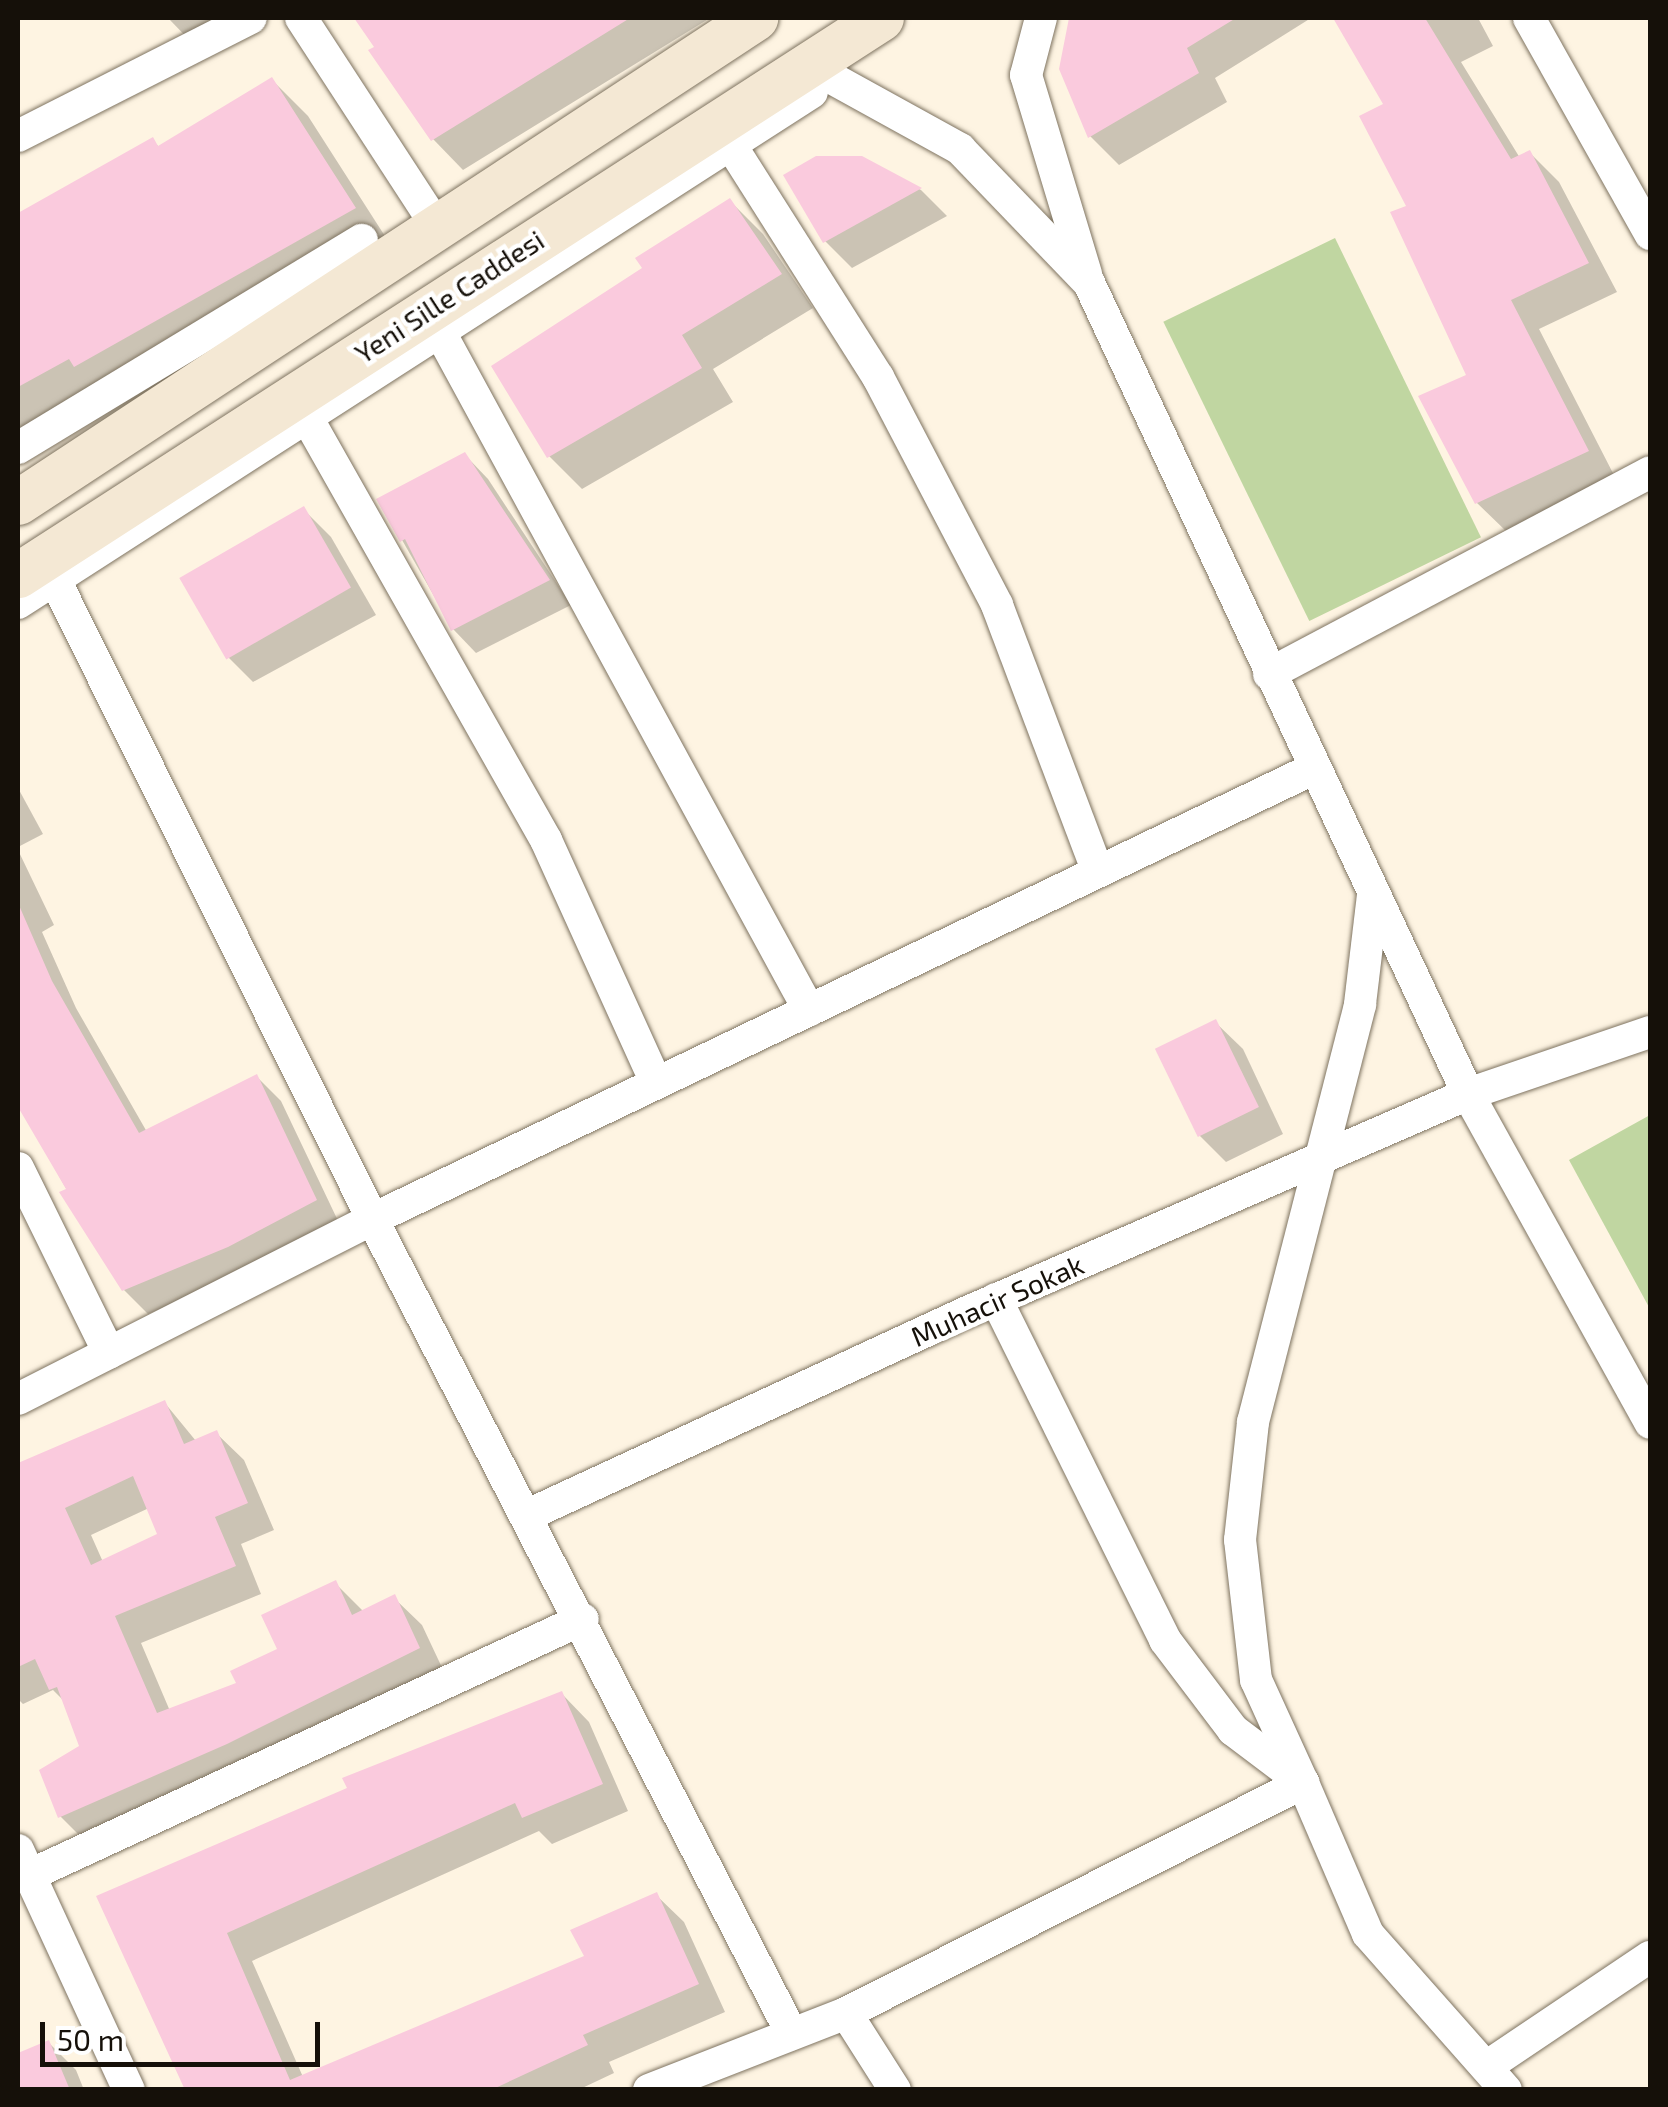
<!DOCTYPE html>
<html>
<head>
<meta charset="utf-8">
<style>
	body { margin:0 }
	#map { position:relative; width:1668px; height:2107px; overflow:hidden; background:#fef4e2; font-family:"Exo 2",sans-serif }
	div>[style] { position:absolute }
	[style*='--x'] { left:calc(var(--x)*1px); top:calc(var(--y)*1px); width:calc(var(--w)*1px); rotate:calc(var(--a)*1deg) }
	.green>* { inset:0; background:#c0d6a1; transform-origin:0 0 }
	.shadow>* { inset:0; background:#0003 }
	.building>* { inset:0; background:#facadd; transform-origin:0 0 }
	.roads { filter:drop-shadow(0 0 2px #7e7360) drop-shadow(0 0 2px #7e7360) }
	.street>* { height:32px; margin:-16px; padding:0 16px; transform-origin:16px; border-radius:16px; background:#fff }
	.secondary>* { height:45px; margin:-22.5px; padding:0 22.5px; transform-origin:22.5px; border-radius:22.5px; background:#f4e8d4 }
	span { translate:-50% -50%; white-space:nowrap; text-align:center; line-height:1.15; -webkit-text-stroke:9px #fff; paint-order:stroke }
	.street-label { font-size:28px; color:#151009 }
	.frame { position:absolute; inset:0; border:20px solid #151009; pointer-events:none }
	.scale { position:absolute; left:40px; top:2022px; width:280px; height:45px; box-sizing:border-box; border:5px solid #151009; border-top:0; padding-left:12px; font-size:30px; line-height:35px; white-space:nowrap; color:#151009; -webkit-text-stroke:8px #fff; paint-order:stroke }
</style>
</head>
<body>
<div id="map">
	<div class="green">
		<i style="left:1335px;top:238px;width:333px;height:191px;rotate:64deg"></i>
		<i style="clip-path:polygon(1650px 1115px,1650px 1309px,1569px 1160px)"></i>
	</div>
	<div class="shadow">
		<i style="clip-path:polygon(168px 18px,255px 18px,200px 51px)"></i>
		<i style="clip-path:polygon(357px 18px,710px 18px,463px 170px,433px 139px)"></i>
		<i style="clip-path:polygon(1072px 18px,1311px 18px,1215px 78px,1227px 102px,1119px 165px,1090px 136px,1061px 68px)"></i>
		<i style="clip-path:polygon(1336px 18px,1478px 18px,1493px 46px,1461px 62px,1520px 158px,1530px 153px,1559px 182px,1617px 292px,1539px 329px,1617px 481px,1507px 532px,1477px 503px,1469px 377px,1409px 207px,1386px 105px)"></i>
		<i style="clip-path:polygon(272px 80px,308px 116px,390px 244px,18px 441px,18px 219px,152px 140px,160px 148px)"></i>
		<i style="clip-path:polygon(861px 159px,921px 190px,947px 216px,852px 268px,825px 241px)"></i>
		<i style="clip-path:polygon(730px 201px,763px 234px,813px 308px,713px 369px,733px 402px,582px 489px,549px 456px,645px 268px)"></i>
		<i style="clip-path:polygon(465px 455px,488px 479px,571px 605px,476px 653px,453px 629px,402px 540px)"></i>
		<i style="clip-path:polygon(304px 510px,331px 537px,376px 615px,253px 682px,226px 655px)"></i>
		<i style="clip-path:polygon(18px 788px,43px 834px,18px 847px)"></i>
		<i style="clip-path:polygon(18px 850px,54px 925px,42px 932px,76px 1008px,147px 1132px,257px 1077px,281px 1101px,340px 1225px,253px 1271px,148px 1314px,124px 1290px,18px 1104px)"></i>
		<i style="clip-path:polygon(1215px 1022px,1243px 1049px,1283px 1134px,1226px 1162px,1199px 1135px)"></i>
		<i style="clip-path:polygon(evenodd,164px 1402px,196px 1441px,216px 1433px,244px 1460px,274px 1530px,241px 1544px,261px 1594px,141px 1643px,170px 1711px,239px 1685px,280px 1650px,335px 1583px,364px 1612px,394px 1598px,422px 1625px,446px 1676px,87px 1843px,60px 1816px,82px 1748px,65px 1702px,53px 1690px,23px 1704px,18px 1699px,18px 1467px,164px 1402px,149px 1508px,160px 1535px,103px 1562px,91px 1535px,149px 1508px)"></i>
		<i style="clip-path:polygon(562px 1694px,589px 1722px,628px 1811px,552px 1844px,539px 1831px,252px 1961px,303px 2077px,588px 1958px,656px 1895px,684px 1922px,725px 2012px,609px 2062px,614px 2073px,578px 2090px,186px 2090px,99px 1898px)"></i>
		<i style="clip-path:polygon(49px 2043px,76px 2070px,84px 2090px,18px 2090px,18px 2056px)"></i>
	</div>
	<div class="building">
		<i style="clip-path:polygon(354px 18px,630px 18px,431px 141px,368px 50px,374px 47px)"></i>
		<i style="clip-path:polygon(1069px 18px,1236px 18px,1187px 48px,1199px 73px,1088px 138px,1059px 69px)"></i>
		<i style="clip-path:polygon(1333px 18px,1425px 18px,1511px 159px,1530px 150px,1589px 263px,1511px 300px,1589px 451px,1475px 504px,1418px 396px,1466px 375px,1390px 212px,1406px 206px,1359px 116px,1383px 104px)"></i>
		<i style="clip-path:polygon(272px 77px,356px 208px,74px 367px,69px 359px,18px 387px,18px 213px,153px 137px,158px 146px)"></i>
		<i style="clip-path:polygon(816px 156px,862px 156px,922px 188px,823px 243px,783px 175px)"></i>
		<i style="clip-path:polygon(730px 198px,782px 274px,682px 335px,702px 368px,547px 458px,491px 366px,642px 268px,635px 258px)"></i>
		<i style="clip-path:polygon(465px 452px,550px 580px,451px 631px,405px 539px,400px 542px,376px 499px)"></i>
		<i style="left:304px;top:506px;width:94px;height:144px;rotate:60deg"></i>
		<i style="clip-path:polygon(18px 903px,52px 981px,139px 1133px,257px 1074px,317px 1200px,228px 1247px,122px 1291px,59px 1192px,66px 1189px,18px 1107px)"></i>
		<i style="left:1216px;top:1019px;width:98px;height:68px;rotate:64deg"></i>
		<i style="clip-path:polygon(evenodd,165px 1400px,184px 1444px,217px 1430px,248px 1503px,215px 1517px,236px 1566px,115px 1616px,157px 1713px,236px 1683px,230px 1671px,277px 1649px,261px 1615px,336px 1580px,352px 1615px,395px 1594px,420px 1648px,227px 1744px,58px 1818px,39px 1770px,79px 1746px,57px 1687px,49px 1690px,35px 1659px,18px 1667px,18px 1463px,165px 1400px,133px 1476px,157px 1534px,91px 1565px,65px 1508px,133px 1476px)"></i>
		<i style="clip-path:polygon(562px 1691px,603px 1784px,522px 1818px,515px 1803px,227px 1933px,290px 2080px,584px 1956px,570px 1930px,657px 1892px,699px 1984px,583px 2035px,588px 2045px,491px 2090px,185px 2090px,96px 1896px,347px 1788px,342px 1778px)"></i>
		<i style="clip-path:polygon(49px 2040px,70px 2090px,18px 2090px,18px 2053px)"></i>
	</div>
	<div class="roads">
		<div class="street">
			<i style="--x:301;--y:18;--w:249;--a:56.9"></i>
			<i style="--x:1041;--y:18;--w:59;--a:104.7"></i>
			<i style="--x:1026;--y:75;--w:208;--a:73.2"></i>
			<i style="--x:1529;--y:18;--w:248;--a:60.7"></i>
			<i style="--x:808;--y:65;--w:174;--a:28.9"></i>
			<i style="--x:960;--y:149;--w:186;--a:46.1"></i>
			<i style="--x:1089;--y:283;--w:895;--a:64.95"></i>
			<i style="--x:1468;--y:1094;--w:376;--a:61"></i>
			<i style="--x:718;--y:125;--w:299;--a:57.6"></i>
			<i style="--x:878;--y:377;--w:257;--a:62.4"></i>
			<i style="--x:997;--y:605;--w:285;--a:69.3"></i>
			<i style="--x:18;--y:136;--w:261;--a:-26.9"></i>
			<i style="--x:430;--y:314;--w:793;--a:61.43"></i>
			<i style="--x:297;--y:400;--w:506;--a:60.49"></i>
			<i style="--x:546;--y:840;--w:267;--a:65.6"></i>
			<i style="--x:18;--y:448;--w:402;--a:-31.2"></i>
			<i style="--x:44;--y:558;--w:762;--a:63.57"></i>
			<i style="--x:383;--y:1240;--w:893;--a:62.75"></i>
			<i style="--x:18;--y:603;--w:944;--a:-32.76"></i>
			<i style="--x:1269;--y:674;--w:431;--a:-27.9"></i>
			<i style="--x:18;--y:1168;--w:206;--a:63.8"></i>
			<i style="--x:996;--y:1299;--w:381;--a:63.6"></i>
			<i style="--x:1165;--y:1640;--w:113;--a:52.9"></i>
			<i style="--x:1233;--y:1730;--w:88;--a:37.1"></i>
			<i style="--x:1303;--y:1783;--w:164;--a:66.7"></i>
			<i style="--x:1368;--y:1934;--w:208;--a:48.5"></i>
			<i style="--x:18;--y:1399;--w:400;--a:-26.9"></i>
			<i style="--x:375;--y:1218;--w:1040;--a:-25.58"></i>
			<i style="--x:530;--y:1514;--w:487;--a:-24.8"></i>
			<i style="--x:972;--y:1310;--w:541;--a:-23.53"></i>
			<i style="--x:1468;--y:1094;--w:192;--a:-18.8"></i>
			<i style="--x:18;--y:1850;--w:264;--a:65.2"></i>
			<i style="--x:30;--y:1875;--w:609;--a:-24.84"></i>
			<i style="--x:846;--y:2013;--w:91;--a:57.5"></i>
			<i style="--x:1489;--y:2065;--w:194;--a:-33.9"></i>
			<i style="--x:649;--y:2090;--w:212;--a:-21.3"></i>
			<i style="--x:846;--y:2013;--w:512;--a:-26.72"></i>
			<i style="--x:1303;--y:1783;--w:113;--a:-114.5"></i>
			<i style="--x:1256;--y:1680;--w:141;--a:-96.5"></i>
			<i style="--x:1240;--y:1540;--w:119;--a:-83.7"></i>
			<i style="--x:1253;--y:1422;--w:431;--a:-75.6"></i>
			<i style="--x:1360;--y:1004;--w:110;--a:-83.2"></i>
		</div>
		<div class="secondary">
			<i style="--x:18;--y:502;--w:882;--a:-33.29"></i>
			<i style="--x:18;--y:575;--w:1027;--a:-32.84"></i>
		</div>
	</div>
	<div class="street-label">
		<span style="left:449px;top:296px;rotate:-33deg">Yeni Sille Caddesi</span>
		<span style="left:997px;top:1300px;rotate:-24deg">Muhacir Sokak</span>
	</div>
	<div class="frame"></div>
	<div class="scale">50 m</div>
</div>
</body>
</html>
